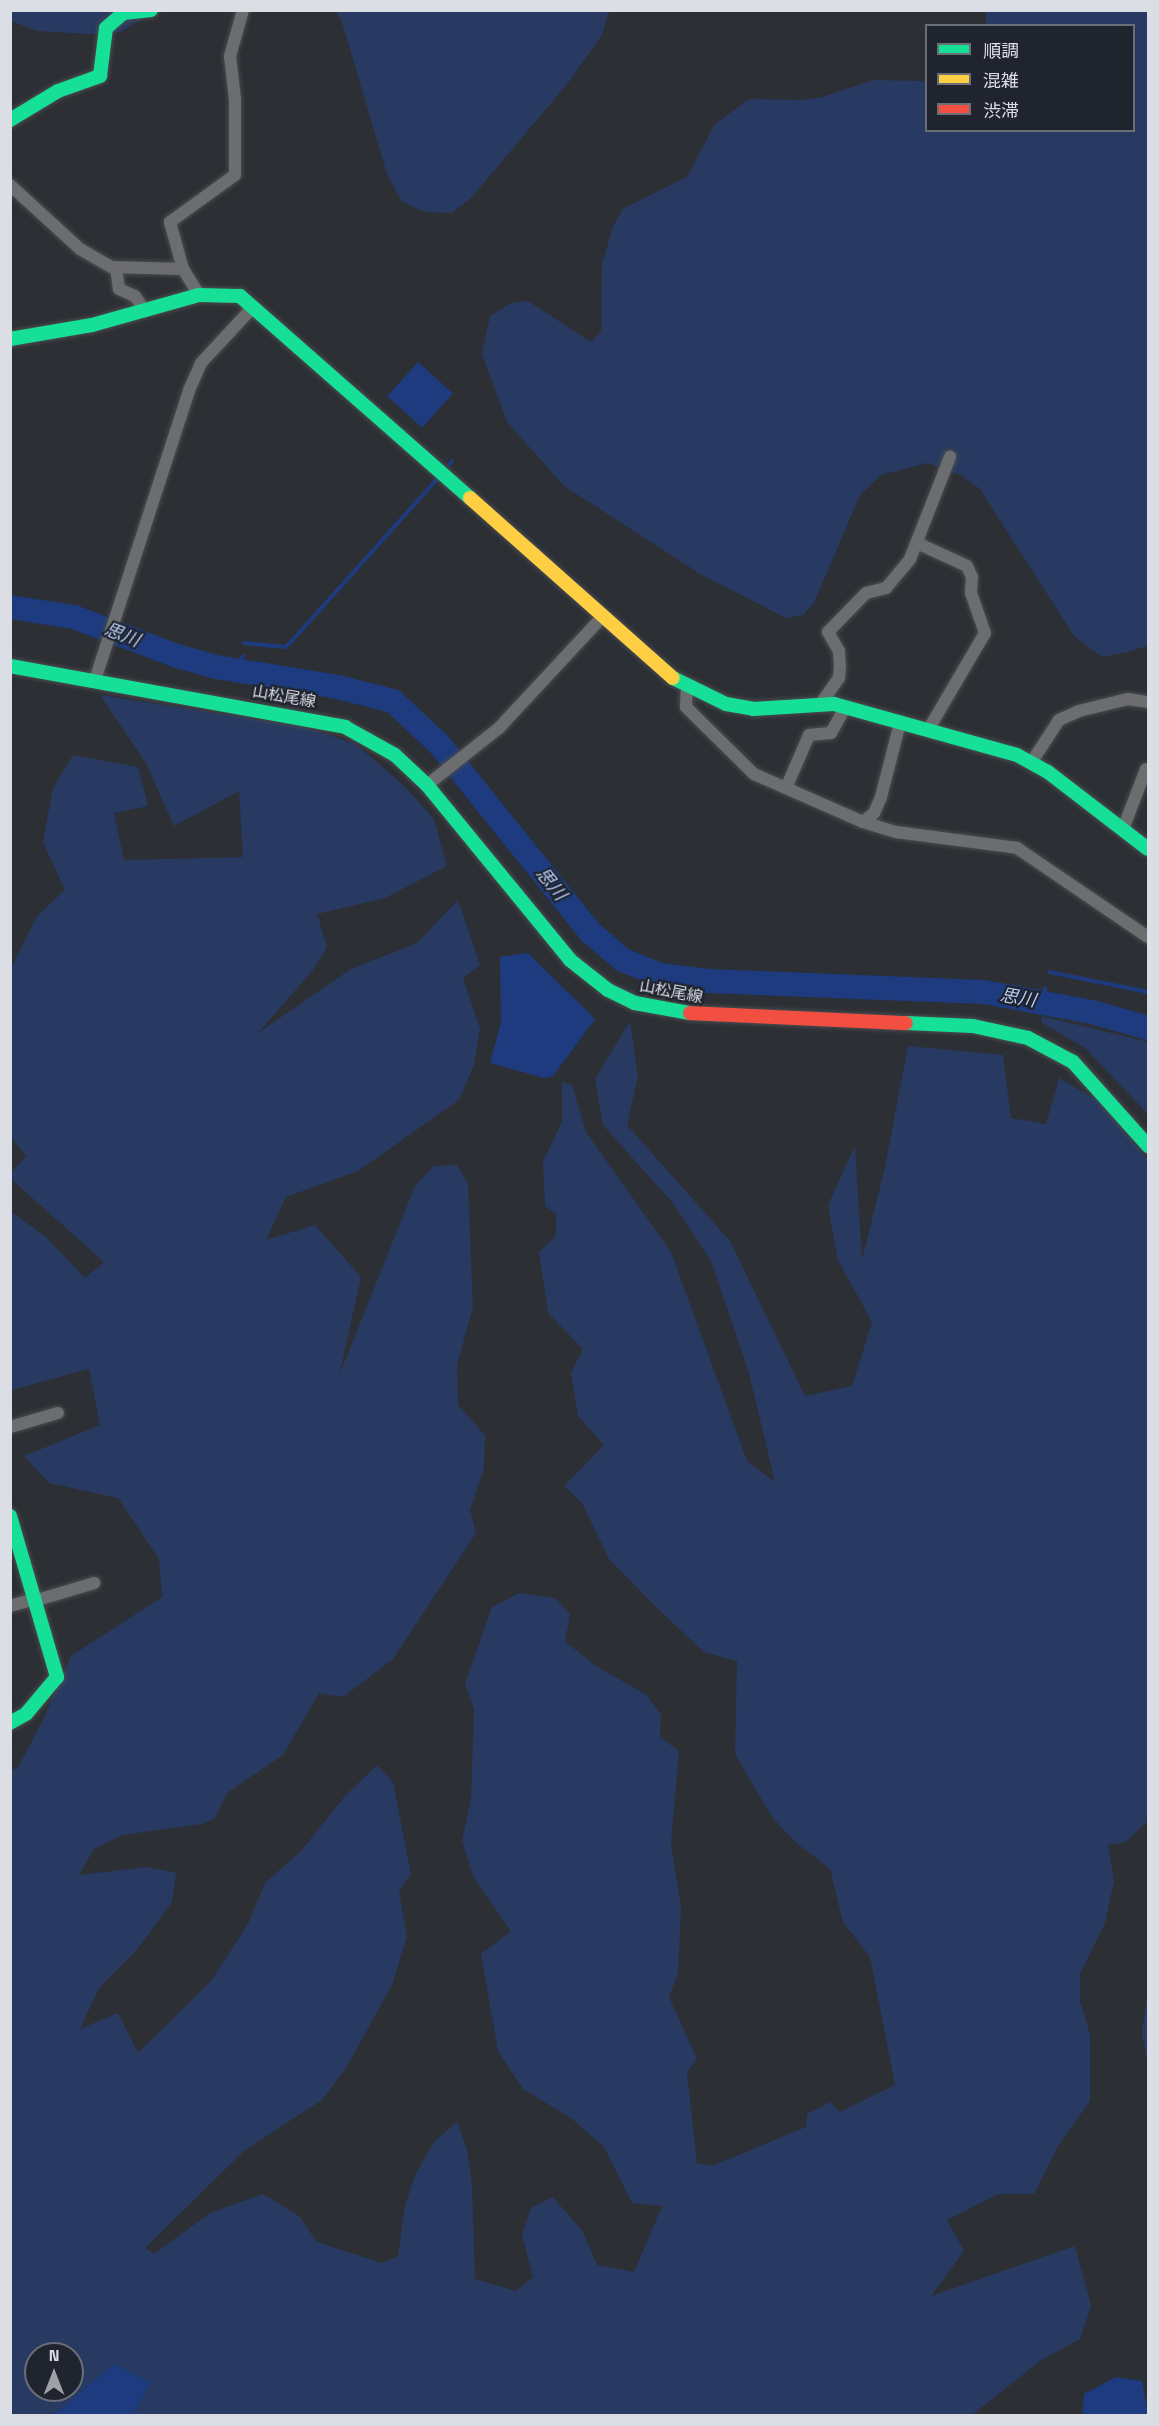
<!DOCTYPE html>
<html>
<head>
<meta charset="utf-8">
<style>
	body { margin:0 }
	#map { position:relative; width:1159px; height:2426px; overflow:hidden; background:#2c2f34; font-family:"Space Grotesk","Noto Sans JP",sans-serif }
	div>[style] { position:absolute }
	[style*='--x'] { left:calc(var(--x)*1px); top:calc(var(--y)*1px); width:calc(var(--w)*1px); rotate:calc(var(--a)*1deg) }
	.green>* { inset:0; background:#283a62 }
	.water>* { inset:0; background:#1d3b7e; transform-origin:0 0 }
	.stream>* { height:4px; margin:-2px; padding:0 2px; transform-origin:2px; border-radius:2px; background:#1d3b7e }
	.river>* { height:24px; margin:-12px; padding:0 12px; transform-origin:12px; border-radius:12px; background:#1d3b7e }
	.roads { filter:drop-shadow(0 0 2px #494c4f) drop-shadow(0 0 2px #494c4f) }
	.street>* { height:12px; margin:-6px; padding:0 6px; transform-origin:6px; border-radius:6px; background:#6c6d6f }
	.fast>* { height:14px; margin:-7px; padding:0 7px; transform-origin:7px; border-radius:7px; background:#16e098 }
	.slow>* { height:14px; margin:-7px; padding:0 7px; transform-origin:7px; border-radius:7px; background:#ffcf43 }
	.jam>* { height:14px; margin:-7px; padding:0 7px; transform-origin:7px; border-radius:7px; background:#f24e42 }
	span { translate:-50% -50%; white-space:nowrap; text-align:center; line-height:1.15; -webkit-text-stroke:4.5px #1f242e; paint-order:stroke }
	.street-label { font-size:16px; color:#dbdee5 }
	.water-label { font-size:18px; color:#b9cef8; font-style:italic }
	.frame { position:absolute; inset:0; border:12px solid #dbdee5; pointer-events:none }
	.legend { position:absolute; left:925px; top:24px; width:210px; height:108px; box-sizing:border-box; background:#1f242e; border:2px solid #6a6e77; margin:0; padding:8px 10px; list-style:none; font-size:18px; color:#dbdee5 }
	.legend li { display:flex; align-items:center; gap:12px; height:30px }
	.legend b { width:30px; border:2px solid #6a6e77 }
	.north { position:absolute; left:24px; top:2342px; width:60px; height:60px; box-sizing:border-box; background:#1f242e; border:2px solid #6a6e77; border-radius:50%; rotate:0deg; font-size:16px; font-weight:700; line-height:24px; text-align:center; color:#dbdee5 }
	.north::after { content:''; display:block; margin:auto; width:21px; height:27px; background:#9ea1a7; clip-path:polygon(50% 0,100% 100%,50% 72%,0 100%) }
</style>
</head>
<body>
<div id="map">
	<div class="green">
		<i style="clip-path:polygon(10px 11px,154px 11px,121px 32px,90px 34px,37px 31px,11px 21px)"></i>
		<i style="clip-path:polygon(335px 11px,609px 11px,602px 35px,568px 83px,471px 198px,452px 213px,425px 212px,402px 202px,387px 174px,341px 19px)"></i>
		<i style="clip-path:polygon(986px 11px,1148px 11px,1148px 646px,1127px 652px,1102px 657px,1074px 636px,980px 489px,962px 476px,927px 463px,881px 475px,860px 495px,814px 603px,803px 615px,786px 618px,702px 575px,564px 486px,507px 422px,482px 354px,490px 316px,511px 303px,528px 301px,591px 342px,601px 332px,602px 264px,613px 226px,623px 209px,687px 177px,715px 124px,749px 99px,802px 100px,822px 97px,873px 80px,919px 81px,926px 82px,926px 130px,1134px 130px,1134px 26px,986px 25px)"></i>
		<i style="clip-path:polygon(evenodd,100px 695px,304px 727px,356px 744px,403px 785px,434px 819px,447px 866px,385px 898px,317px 914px,327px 947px,313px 970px,258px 1033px,351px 969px,417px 943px,458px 900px,480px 965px,463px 978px,480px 1029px,474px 1065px,459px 1100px,358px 1171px,286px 1197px,266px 1240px,315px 1225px,361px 1277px,339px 1376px,415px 1186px,434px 1166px,457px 1165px,468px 1184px,473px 1307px,457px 1365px,458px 1405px,485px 1435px,484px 1468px,470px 1510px,476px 1533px,393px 1659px,343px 1697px,319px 1693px,283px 1755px,227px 1793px,215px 1818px,202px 1824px,122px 1835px,94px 1849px,79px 1875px,147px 1867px,176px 1873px,172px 1902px,136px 1951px,99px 1988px,80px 2029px,118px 2013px,138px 2053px,211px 1981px,248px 1924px,265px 1883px,301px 1851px,345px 1796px,377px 1765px,393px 1782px,411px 1874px,399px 1891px,407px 1937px,392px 1985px,346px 2068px,322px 2100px,245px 2150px,145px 2248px,154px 2254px,210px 2213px,263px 2194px,299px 2216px,317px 2242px,382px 2263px,398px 2256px,405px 2205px,416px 2173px,435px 2141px,457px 2122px,467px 2150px,472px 2185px,475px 2279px,516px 2291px,533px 2277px,522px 2234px,531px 2208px,553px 2197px,583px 2232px,597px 2265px,634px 2272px,662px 2206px,632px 2203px,604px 2147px,571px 2118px,523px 2089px,498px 2051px,481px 1954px,511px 1931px,474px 1878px,462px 1841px,471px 1799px,474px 1709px,465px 1684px,492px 1607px,519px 1593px,555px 1598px,570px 1614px,565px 1642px,601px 1669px,647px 1695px,661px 1715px,660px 1737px,679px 1751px,671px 1843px,681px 1908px,678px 1973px,669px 1997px,697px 2059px,687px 2072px,697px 2163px,712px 2166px,806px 2127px,807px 2114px,830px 2102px,840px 2112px,895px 2085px,870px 1957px,843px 1922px,830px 1869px,794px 1841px,772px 1817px,735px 1754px,737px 1661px,704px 1652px,655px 1606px,609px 1559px,582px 1503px,564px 1486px,604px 1445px,578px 1416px,571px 1373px,583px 1349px,548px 1313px,539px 1252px,556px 1236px,556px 1214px,545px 1206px,543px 1161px,562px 1122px,562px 1082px,572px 1085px,586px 1132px,671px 1252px,747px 1461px,775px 1482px,749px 1373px,711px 1261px,672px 1202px,603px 1125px,595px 1079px,630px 1021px,638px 1077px,627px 1125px,730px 1241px,805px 1396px,852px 1386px,872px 1322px,838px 1260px,828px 1205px,855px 1146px,862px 1260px,885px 1167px,908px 1046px,1003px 1055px,1011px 1118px,1046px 1124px,1059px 1078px,1099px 1101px,1148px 1160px,1148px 1821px,1125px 1842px,1108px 1845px,1114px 1881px,1105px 1923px,1080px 1974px,1080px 2001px,1090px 2034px,1090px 2101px,1058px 2146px,1034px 2194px,998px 2194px,947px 2220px,964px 2251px,931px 2296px,1075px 2246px,1091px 2306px,1080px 2339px,1040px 2361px,972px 2415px,133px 2415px,151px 2383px,114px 2364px,53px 2415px,11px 2415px,11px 1769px,17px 1769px,41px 1724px,71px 1656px,162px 1597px,159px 1559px,118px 1498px,49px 1483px,24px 1456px,100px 1425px,89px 1369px,11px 1390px,10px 1211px,46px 1237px,85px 1278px,104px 1262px,11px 1179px,11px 1173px,26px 1156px,11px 1137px,11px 968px,37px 916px,65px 890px,43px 842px,53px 788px,73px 755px,138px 767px,148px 806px,114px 813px,124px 860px,243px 857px,239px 791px,174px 826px,146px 763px,100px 695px,36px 2354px,72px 2354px,72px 2390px,36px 2390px,36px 2354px)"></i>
		<i style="clip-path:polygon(1042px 1016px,1148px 1042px,1148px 1114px,1085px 1048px,1041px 1022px)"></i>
		<i style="clip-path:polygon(1148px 1988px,1148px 2065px,1142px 2033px)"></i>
	</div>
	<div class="water">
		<i style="left:418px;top:362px;width:47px;height:46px;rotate:42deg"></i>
		<i style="clip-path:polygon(528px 953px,595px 1019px,553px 1076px,544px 1078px,490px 1063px,501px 1022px,500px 957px)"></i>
		<i style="clip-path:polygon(114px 2364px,151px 2383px,133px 2415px,53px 2415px)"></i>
		<i style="clip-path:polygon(1116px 2377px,1142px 2381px,1148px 2415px,1082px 2415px,1084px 2394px)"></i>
	</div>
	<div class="stream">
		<i style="--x:449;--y:465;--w:5;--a:-53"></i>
		<i style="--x:244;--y:643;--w:41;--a:5.6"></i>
		<i style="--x:285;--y:647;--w:6;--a:-39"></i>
		<i style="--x:290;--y:643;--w:223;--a:-48.1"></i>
		<i style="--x:235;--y:670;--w:16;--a:-60"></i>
		<i style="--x:1049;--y:972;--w:101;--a:11.4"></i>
		<i style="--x:1043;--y:1003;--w:15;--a:-82"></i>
	</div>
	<div class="river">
		<i style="--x:10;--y:607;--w:65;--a:8.9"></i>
		<i style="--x:74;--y:617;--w:110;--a:20.7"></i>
		<i style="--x:177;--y:656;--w:41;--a:15.8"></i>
		<i style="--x:216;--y:667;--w:124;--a:9.3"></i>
		<i style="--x:338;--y:687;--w:57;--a:14.3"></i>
		<i style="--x:393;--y:701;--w:63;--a:43.1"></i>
		<i style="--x:439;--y:744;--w:241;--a:51.2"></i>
		<i style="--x:590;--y:932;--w:43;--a:40.3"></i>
		<i style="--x:623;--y:960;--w:40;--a:22"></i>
		<i style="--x:660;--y:975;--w:49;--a:7"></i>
		<i style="--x:709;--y:981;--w:275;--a:2.3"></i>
		<i style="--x:984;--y:992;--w:110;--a:10.5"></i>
		<i style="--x:1092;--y:1012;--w:58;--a:15.9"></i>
	</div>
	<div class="roads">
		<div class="street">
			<i style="--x:10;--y:185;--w:95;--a:42.4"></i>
			<i style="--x:80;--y:249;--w:36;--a:30"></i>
			<i style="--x:111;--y:267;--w:72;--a:1.6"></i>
			<i style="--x:183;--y:269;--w:31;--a:58"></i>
			<i style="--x:116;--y:268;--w:21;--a:82"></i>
			<i style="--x:119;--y:289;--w:17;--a:24"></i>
			<i style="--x:135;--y:296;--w:17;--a:57"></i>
			<i style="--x:183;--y:269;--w:49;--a:-105.5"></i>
			<i style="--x:170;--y:222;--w:80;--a:-35.9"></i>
			<i style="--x:235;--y:175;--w:76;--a:-90"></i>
			<i style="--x:235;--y:99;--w:43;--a:-96.6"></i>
			<i style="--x:230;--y:56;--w:48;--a:-74.2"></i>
			<i style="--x:917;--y:543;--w:55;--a:24.7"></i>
			<i style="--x:967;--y:566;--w:12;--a:66"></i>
			<i style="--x:972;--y:577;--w:16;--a:94"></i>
			<i style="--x:971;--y:593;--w:42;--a:70.7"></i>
			<i style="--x:985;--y:633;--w:113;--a:120.4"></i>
			<i style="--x:95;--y:680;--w:307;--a:-72"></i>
			<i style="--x:190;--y:388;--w:27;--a:-66"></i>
			<i style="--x:201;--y:363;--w:76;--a:-47.1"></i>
			<i style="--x:687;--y:686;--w:21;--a:93"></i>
			<i style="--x:686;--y:707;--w:95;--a:44.6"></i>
			<i style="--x:754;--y:774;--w:119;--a:23.8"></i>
			<i style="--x:863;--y:822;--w:34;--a:17"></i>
			<i style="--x:896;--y:832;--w:122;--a:7.5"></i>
			<i style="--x:1017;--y:848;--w:158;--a:34.2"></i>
			<i style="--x:822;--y:702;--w:29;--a:-55"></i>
			<i style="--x:839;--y:678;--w:11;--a:-85"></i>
			<i style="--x:840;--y:667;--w:16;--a:-94"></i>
			<i style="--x:839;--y:651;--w:22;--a:-120"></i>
			<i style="--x:828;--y:632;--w:54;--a:-45.7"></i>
			<i style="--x:866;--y:593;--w:21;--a:-14"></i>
			<i style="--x:886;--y:588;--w:38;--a:-50"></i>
			<i style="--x:910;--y:559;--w:110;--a:-68.6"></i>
			<i style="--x:1031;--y:763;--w:51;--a:-56.9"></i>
			<i style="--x:1059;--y:720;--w:22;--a:-24"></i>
			<i style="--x:1079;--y:711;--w:50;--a:-13.8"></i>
			<i style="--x:1128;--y:699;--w:20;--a:9"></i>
			<i style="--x:427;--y:785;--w:92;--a:-38.4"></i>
			<i style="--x:499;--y:728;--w:151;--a:-47.1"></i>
			<i style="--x:786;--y:788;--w:58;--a:-66.5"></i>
			<i style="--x:809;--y:735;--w:22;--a:-5"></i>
			<i style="--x:831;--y:733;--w:29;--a:-61"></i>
			<i style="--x:863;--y:822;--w:14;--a:-39"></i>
			<i style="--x:874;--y:813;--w:17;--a:-66"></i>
			<i style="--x:881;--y:797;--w:76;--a:-75.6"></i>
			<i style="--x:1123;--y:829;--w:64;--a:-69"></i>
			<i style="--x:10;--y:1427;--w:50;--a:-16.3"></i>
			<i style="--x:34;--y:1601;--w:63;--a:-16.7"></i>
			<i style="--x:10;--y:1606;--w:25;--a:-16"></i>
		</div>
		<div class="fast">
			<i style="--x:10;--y:120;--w:56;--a:-31.1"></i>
			<i style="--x:58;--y:91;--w:45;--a:-19.7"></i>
			<i style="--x:100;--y:76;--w:48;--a:-82.9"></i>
			<i style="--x:106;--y:28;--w:23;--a:-41"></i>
			<i style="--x:123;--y:13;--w:28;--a:-6"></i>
			<i style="--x:10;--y:339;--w:83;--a:-9.7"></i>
			<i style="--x:92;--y:325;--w:111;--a:-15.7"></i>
			<i style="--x:199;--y:295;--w:41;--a:1.4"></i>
			<i style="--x:240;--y:296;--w:306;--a:41.3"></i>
			<i style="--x:10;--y:666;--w:341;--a:10.3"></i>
			<i style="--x:345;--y:727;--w:57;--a:29.2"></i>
			<i style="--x:395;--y:755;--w:44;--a:43.2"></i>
			<i style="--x:427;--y:785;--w:226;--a:50.7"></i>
			<i style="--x:570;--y:960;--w:48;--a:38.3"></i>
			<i style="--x:608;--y:990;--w:30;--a:26"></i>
			<i style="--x:635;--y:1003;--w:56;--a:10.3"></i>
			<i style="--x:673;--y:678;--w:59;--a:26.1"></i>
			<i style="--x:726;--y:704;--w:27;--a:10"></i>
			<i style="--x:753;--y:709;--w:81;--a:-3.5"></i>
			<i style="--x:834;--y:704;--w:190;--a:15.6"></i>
			<i style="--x:1017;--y:755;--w:35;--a:29"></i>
			<i style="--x:1048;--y:772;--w:126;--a:37.6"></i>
			<i style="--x:906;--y:1023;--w:67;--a:2.6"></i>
			<i style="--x:973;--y:1026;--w:56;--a:12.3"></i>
			<i style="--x:1028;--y:1038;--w:51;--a:28.1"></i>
			<i style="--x:1073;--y:1062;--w:113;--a:48.2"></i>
			<i style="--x:10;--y:1516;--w:168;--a:73.7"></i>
			<i style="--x:57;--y:1677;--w:48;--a:130"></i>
			<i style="--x:26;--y:1714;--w:18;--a:151"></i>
		</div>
		<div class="slow">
			<i style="--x:470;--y:498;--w:271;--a:41.6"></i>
		</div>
		<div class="jam">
			<i style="--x:690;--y:1013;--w:216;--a:2.7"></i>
		</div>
	</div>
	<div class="street-label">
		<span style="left:284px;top:697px;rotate:10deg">山松尾線</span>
		<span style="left:671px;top:992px;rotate:11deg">山松尾線</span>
	</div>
	<div class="water-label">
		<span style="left:122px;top:635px;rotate:21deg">思川</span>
		<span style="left:551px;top:884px;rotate:51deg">思川</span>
		<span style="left:1018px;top:998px;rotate:10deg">思川</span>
	</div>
	<div class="frame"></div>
	<ul class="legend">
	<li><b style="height:8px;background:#16e098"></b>順調</li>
	<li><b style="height:8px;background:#ffcf43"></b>混雑</li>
	<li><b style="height:8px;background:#f24e42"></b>渋滞</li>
	</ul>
	<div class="north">N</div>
</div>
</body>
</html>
